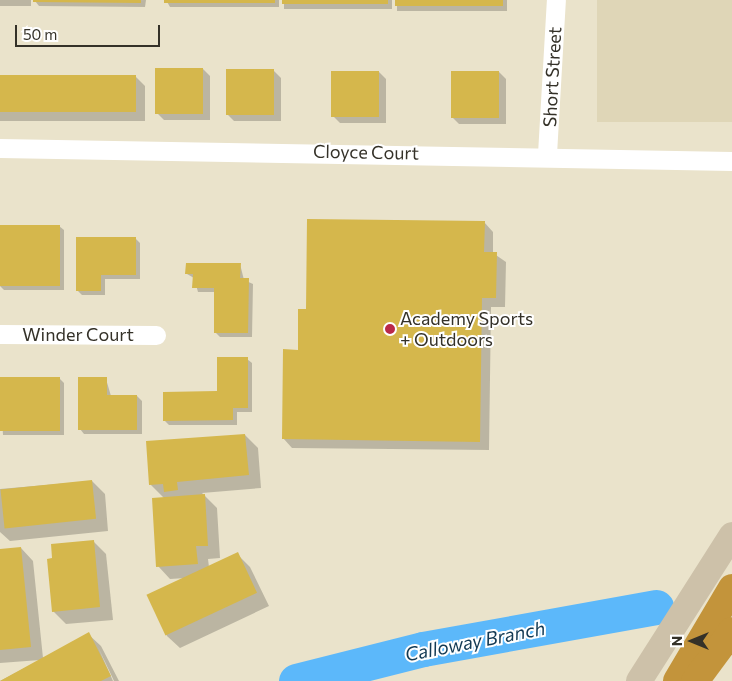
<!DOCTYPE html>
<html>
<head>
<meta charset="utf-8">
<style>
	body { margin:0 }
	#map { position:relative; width:732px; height:681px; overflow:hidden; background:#eae3cb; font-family:Commissioner,sans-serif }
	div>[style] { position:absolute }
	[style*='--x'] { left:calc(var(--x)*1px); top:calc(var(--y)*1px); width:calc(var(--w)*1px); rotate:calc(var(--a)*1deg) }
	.built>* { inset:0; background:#dfd6b7; transform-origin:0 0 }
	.shadow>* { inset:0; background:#0003; transform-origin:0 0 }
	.river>* { height:35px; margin:-17.5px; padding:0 17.5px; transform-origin:17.5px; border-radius:17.5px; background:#5cb8fa }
	.building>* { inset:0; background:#d5b74c; transform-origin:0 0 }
	.minor>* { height:19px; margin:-9.5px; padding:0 9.5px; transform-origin:9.5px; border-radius:9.5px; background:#fff }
	.secondary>* { height:26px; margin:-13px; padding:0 13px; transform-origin:13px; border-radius:13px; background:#cdc1a9 }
	.motorway>* { height:28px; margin:-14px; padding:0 14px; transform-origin:14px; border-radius:14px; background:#c3943b }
	.dots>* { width:14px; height:14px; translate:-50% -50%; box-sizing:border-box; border:2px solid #fff; border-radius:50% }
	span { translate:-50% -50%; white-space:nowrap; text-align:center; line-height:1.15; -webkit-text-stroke:4px #fff; paint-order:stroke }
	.street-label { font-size:18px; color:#343128 }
	.poi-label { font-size:18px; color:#343128 }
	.left { translate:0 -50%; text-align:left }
	.water-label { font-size:19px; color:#133a54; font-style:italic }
	.north { position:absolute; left:667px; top:616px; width:50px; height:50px; -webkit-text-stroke:4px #fff; paint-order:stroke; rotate:270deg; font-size:14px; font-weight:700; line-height:20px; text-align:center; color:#343128 }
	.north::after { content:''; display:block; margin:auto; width:18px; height:22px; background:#343128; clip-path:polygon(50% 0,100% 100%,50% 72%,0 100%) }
	.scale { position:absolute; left:15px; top:25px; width:145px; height:22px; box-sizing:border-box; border:2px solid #343128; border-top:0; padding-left:6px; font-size:15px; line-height:18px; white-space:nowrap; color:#343128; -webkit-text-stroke:4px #fff; paint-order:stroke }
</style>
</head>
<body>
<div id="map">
	<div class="built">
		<i style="left:597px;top:0;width:135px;height:122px"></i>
	</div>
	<div class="shadow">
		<i style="left:0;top:0;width:31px;height:6px"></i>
		<i style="clip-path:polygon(146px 0,145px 7px,39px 6px,35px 1px)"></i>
		<i style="clip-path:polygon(156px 0,279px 0,279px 7px,170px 7px,166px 0)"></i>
		<i style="left:284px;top:0;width:108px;height:9px"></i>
		<i style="left:397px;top:0;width:110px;height:11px"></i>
		<i style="clip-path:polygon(203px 69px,210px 76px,210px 120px,164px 120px,157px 113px)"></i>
		<i style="clip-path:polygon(274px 71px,281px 78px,281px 121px,234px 121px,227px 114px)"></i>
		<i style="clip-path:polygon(379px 72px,386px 79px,386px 123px,340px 123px,333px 116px)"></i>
		<i style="clip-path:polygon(499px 72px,506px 79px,506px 124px,459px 124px,452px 117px)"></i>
		<i style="clip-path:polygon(0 77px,136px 77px,145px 86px,145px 121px,0 121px)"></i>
		<i style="clip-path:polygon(484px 222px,493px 232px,493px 253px,506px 262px,505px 307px,491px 307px,489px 450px,292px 448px,283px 438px,307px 310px)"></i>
		<i style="clip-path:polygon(0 226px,59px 226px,64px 230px,64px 290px,4px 290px,0 286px)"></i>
		<i style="clip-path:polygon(135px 238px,140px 243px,140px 279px,105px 279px,105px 295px,82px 295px,77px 290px)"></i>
		<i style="clip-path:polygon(240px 264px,244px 280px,253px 284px,252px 337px,220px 337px,215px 332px,215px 292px,198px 292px,194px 278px,187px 274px)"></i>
		<i style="clip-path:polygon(247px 359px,252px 363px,252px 412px,237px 412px,237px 425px,169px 425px,164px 420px,218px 393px)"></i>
		<i style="clip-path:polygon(0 379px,60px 379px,64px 383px,64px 435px,3px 435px)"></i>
		<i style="clip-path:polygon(106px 379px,111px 396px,137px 396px,142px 401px,142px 434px,84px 434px,80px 429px)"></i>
		<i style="clip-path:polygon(245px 435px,258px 448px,261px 488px,202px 493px,217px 508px,220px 558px,208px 559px,209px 567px,237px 554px,250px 567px,269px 606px,180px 648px,167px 636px,149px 596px,186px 578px,170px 579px,158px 566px,164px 498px,150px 484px)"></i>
		<i style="clip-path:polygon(92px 481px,105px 494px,108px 531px,10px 541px,0 532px,0 550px,21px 548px,33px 561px,43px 658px,88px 634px,101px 646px,119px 681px,114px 681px,98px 647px,113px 681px,0 681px,40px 660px,0 663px,0 489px)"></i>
		<i style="clip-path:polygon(93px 541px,106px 554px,113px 620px,66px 624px,53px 611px)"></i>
	</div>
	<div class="river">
		<i style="--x:296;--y:681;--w:131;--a:-14.1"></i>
		<i style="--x:423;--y:649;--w:237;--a:-10.2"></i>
	</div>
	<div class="building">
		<i style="clip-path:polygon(33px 0,141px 0,141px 3px,33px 2px)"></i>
		<i style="left:164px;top:0;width:111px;height:3px"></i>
		<i style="left:282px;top:0;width:106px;height:4px"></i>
		<i style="left:395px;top:0;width:108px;height:6px"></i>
		<i style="left:155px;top:68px;width:48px;height:46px"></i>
		<i style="left:226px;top:69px;width:48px;height:46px"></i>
		<i style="left:331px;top:71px;width:48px;height:46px"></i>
		<i style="left:451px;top:71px;width:48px;height:47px"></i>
		<i style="left:0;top:75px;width:136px;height:37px"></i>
		<i style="clip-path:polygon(307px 219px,485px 221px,484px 252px,497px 252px,496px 298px,482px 298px,480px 442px,282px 439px,283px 349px,298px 350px,298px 309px,306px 309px)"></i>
		<i style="left:0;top:225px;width:60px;height:61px"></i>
		<i style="clip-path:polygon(76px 237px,136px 237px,136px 275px,101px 275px,101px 291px,76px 291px)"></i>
		<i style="clip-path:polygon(186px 263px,241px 263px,240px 278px,249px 278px,248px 333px,214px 333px,214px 288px,192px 288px,193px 274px,185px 274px)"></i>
		<i style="clip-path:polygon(217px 357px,248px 357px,248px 408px,233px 408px,233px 420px,163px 421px,163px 392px,217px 391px)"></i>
		<i style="left:0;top:377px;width:60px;height:54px"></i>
		<i style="clip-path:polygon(78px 377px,107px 377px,107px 395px,137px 395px,137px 430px,78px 430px)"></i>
		<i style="clip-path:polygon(245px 434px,249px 475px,177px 482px,178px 490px,164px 492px,163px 484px,149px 485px,146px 441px)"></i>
		<i style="left:92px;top:480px;width:39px;height:92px;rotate:84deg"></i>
		<i style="clip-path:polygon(205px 494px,208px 546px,196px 546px,198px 564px,156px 567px,152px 498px)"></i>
		<i style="clip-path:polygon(94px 540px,100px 607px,52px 612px,47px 559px,52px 558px,51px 544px)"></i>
		<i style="clip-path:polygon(21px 547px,31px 647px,0 650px,0 549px)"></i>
		<i style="left:238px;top:552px;width:45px;height:101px;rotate:65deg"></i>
		<i style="clip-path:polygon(89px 632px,111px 676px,101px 681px,0 681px)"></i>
	</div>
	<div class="minor">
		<i style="--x:0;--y:148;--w:732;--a:1.02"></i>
		<i style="--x:547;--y:154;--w:154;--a:-86.7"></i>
		<i style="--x:0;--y:334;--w:156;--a:0.4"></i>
	</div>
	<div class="secondary">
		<i style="--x:639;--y:681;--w:173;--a:-57.5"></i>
	</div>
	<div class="motorway">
		<i style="--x:677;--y:681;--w:108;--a:-59.4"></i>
		<i style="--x:695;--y:681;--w:62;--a:-53.5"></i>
	</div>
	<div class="dots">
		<i style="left:390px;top:329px;background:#ba2949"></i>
	</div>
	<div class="street-label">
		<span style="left:552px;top:77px;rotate:-87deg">Short Street</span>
		<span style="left:366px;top:152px;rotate:1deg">Cloyce Court</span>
		<span style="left:78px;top:334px">Winder Court</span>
	</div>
	<div class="poi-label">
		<span class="left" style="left:400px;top:329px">Academy Sports<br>+ Outdoors</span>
	</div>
	<div class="water-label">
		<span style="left:475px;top:641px;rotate:-11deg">Calloway Branch</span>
	</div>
	<div class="north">N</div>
	<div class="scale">50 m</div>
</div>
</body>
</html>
